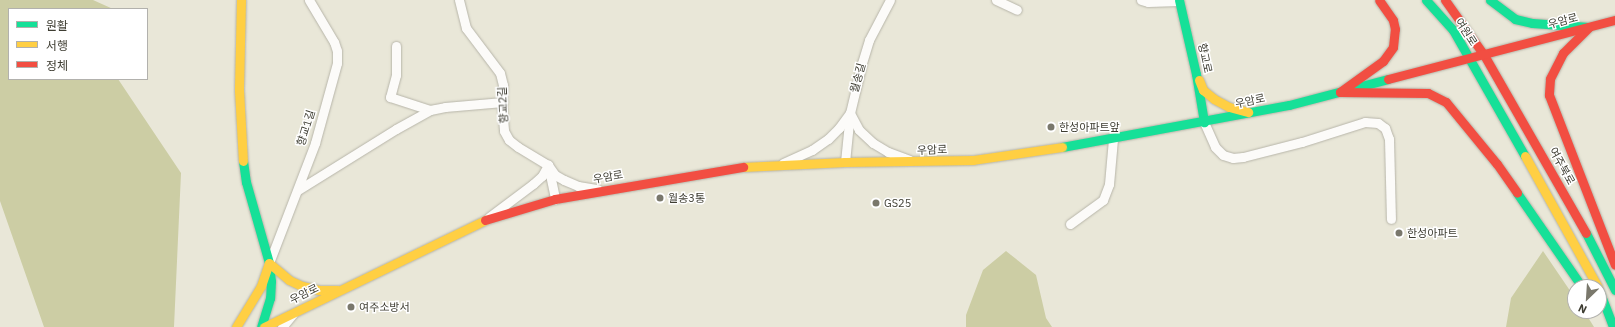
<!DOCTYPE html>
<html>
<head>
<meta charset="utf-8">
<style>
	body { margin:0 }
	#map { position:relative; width:1615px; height:327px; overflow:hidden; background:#e9e7d8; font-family:"IBM Plex Sans","Noto Sans KR",sans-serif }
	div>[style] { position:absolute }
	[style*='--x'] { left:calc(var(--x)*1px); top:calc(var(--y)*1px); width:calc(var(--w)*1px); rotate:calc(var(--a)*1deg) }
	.forest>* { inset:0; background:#cccda4 }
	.roads { filter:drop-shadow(0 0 1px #b7b5a9) drop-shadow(0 0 1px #b7b5a9) }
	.street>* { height:9px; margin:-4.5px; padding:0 4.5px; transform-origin:4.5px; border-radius:4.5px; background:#fcfbf9 }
	.fast>* { height:9px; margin:-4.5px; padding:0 4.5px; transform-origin:4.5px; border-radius:4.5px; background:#16e098 }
	.slow>* { height:9px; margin:-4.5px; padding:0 4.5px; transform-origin:4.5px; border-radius:4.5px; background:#ffcf43 }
	.jam>* { height:9px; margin:-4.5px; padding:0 4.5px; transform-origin:4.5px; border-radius:4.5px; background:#f24e42 }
	.dots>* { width:11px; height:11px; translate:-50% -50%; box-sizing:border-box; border:2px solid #fff; border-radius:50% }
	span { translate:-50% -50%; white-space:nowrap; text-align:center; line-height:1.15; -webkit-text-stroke:3px #fff; paint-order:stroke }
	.street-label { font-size:11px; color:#3e3d32 }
	.poi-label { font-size:11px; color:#3e3d32 }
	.left { translate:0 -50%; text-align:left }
	.legend { position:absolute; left:8px; top:8px; width:140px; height:72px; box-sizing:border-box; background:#fff; border:1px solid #b2b1ad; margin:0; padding:5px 7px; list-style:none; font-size:12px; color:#3e3d32 }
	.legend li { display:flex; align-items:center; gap:8px; height:20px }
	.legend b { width:20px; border:1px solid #b2b1ad }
	.north { position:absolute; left:1567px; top:279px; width:40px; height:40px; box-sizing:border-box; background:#fff; border:1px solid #b2b1ad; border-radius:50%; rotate:205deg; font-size:11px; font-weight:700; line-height:16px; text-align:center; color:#3e3d32 }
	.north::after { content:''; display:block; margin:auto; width:14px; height:18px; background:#7a786c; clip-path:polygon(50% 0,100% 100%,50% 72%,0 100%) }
</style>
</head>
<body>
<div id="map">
	<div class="forest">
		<i style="clip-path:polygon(0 0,93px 0,113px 9px,9px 9px,9px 79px,118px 79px,181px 173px,174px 327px,44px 327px,0 201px)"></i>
		<i style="clip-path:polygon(1006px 251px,1036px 275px,1046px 318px,1052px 327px,966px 327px,966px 315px,983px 270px)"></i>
		<i style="clip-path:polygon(1543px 251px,1575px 298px,1575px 311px,1584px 311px,1594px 327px,1506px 327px,1511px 298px)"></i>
	</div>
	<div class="roads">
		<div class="street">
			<i style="--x:459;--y:0;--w:29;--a:76"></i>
			<i style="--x:466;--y:28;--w:56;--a:52.9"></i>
			<i style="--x:500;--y:73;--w:12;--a:76"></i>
			<i style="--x:503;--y:85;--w:22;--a:93"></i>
			<i style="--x:502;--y:107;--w:24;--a:85"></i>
			<i style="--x:504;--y:131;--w:10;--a:61"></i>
			<i style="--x:509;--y:140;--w:11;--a:38"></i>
			<i style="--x:518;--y:147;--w:35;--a:31"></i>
			<i style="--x:548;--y:165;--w:35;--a:78"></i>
			<i style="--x:996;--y:0;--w:23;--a:25"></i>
			<i style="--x:1141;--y:0;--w:7;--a:16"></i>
			<i style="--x:1148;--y:2;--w:31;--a:-2"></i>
			<i style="--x:396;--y:46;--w:29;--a:90"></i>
			<i style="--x:396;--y:75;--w:23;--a:105"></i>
			<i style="--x:390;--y:97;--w:42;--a:18"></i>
			<i style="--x:1204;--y:122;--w:27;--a:66"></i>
			<i style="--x:1215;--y:147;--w:11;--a:45"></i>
			<i style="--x:1223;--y:155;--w:10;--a:17"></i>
			<i style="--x:1233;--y:158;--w:10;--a:-6"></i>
			<i style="--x:1243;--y:157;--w:61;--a:-14.3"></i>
			<i style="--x:1302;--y:142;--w:66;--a:-17.6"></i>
			<i style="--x:1365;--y:122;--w:13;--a:4"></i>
			<i style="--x:1378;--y:123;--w:9;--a:36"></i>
			<i style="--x:1385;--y:128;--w:12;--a:70"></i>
			<i style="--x:1389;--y:139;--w:80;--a:88.6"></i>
			<i style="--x:845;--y:162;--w:49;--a:-84.2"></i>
			<i style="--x:850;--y:113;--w:51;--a:-76.5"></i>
			<i style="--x:862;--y:63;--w:24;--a:-73"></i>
			<i style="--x:869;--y:40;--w:45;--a:-62.3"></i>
			<i style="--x:783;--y:163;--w:32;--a:-24"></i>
			<i style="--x:812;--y:150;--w:19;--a:-35"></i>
			<i style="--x:828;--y:139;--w:16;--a:-45"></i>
			<i style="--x:839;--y:128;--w:19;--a:-54"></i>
			<i style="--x:850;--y:113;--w:19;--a:62"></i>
			<i style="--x:859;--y:130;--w:19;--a:43"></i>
			<i style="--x:873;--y:143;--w:17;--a:31"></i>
			<i style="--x:888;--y:152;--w:23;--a:20"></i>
			<i style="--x:298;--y:190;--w:115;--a:-31.9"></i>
			<i style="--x:396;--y:129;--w:39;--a:-29"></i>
			<i style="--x:430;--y:110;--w:15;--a:-11"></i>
			<i style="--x:445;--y:107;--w:58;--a:-4.9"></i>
			<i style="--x:489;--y:217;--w:55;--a:-36.9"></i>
			<i style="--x:533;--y:184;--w:12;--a:-42"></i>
			<i style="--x:542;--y:176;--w:13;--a:-61"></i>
			<i style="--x:548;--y:165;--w:12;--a:55"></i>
			<i style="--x:555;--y:175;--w:10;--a:29"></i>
			<i style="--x:564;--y:180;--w:15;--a:23"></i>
			<i style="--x:578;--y:186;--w:20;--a:9"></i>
			<i style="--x:1070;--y:224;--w:41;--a:-36"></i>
			<i style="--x:1103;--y:200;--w:17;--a:-69"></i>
			<i style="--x:1109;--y:184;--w:45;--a:-84.9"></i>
			<i style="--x:269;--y:263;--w:129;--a:-69"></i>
			<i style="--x:315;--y:143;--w:83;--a:-74.6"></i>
			<i style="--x:337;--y:63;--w:12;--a:-90"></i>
			<i style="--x:337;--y:51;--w:9;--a:-108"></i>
			<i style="--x:334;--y:42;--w:49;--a:-120.8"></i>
			<i style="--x:282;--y:327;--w:17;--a:-50"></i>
		</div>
		<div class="fast">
			<i style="--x:1179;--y:0;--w:76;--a:77.1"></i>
			<i style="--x:1196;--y:74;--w:49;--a:80.5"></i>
			<i style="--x:1426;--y:0;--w:40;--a:48"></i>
			<i style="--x:1453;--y:30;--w:145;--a:60.3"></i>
			<i style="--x:1490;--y:0;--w:31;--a:37"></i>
			<i style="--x:1515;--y:19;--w:17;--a:13"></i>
			<i style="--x:1532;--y:23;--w:57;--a:4"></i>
			<i style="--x:1062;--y:147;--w:231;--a:-10.5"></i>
			<i style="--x:1289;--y:105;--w:102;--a:-14.7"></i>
			<i style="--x:243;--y:161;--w:21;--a:82"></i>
			<i style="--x:246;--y:182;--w:84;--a:74.1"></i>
			<i style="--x:269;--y:263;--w:18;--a:84"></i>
			<i style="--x:271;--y:281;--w:17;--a:93"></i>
			<i style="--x:270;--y:298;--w:30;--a:107"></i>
			<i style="--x:1517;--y:193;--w:114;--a:55.3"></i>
			<i style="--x:1586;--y:233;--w:64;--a:63"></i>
			<i style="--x:1599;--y:290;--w:40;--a:69"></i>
		</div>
		<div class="slow">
			<i style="--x:241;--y:0;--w:90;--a:91.3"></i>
			<i style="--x:239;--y:90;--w:71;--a:86.8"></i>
			<i style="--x:1199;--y:80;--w:11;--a:68"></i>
			<i style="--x:1203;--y:90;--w:14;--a:39"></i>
			<i style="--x:1214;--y:99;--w:17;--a:28"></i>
			<i style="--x:1229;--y:107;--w:20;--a:15"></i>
			<i style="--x:1525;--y:156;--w:150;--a:60.9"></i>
			<i style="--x:743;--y:167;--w:102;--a:-2.8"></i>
			<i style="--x:845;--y:162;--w:128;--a:-0.9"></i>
			<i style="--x:973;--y:160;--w:90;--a:-8.3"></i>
			<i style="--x:236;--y:327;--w:48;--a:-58.6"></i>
			<i style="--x:261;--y:286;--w:24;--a:-71"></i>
			<i style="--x:269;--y:263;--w:26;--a:40"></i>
			<i style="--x:289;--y:280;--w:14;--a:25"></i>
			<i style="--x:302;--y:286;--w:18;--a:13"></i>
			<i style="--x:320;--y:290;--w:17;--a:0"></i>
			<i style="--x:264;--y:327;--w:246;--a:-25.8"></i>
		</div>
		<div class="jam">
			<i style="--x:1445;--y:0;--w:67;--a:54.7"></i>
			<i style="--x:1484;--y:55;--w:205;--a:60.2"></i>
			<i style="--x:1589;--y:27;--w:37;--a:135"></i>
			<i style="--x:1563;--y:53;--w:29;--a:117"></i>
			<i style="--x:1550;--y:79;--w:16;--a:94"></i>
			<i style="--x:1549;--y:95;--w:182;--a:68.8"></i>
			<i style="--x:1388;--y:79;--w:235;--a:-14.6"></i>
			<i style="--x:1340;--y:92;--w:88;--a:0.7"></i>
			<i style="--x:1428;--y:93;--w:20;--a:27"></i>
			<i style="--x:1446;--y:102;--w:80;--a:50.6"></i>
			<i style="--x:1497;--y:164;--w:35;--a:55"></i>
			<i style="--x:1340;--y:92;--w:53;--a:-35.8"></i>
			<i style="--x:1383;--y:61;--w:17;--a:-54"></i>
			<i style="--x:1393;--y:47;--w:18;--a:-84"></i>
			<i style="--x:1395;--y:29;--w:9;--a:-103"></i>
			<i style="--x:1393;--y:20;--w:24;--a:-125"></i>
			<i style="--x:485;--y:220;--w:73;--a:-16.7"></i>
			<i style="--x:555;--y:199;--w:191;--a:-9.7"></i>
		</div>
	</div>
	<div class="dots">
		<i style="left:1051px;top:127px;background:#7a786c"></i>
		<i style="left:660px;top:198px;background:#7a786c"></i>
		<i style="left:876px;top:203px;background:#7a786c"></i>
		<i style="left:1399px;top:233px;background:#7a786c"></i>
		<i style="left:351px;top:307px;background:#7a786c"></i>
	</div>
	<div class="street-label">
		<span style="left:1563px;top:21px;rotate:-15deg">우암로</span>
		<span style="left:1466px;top:32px;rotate:57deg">여원로</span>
		<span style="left:1205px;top:58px;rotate:78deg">향교로</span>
		<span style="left:858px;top:78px;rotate:-75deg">월송길</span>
		<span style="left:1250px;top:101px;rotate:-12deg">우암로</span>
		<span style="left:503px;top:105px;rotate:-93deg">향교2길</span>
		<span style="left:306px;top:128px;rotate:-73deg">향교1길</span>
		<span style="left:932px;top:150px;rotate:-2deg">우암로</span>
		<span style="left:1562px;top:166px;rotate:61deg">여주북로</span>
		<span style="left:608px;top:177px;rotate:-10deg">우암로</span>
		<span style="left:304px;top:294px;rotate:-26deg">우암로</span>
	</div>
	<div class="poi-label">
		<span class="left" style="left:1059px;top:127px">한성아파트앞</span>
		<span class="left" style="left:668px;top:198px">월송3통</span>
		<span class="left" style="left:884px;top:203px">GS25</span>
		<span class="left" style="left:1407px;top:233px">한성아파트</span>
		<span class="left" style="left:359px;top:307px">여주소방서</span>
	</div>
	<ul class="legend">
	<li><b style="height:5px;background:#16e098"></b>원활</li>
	<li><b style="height:5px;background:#ffcf43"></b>서행</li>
	<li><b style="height:5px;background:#f24e42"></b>정체</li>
	</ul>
	<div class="north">N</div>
</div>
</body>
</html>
